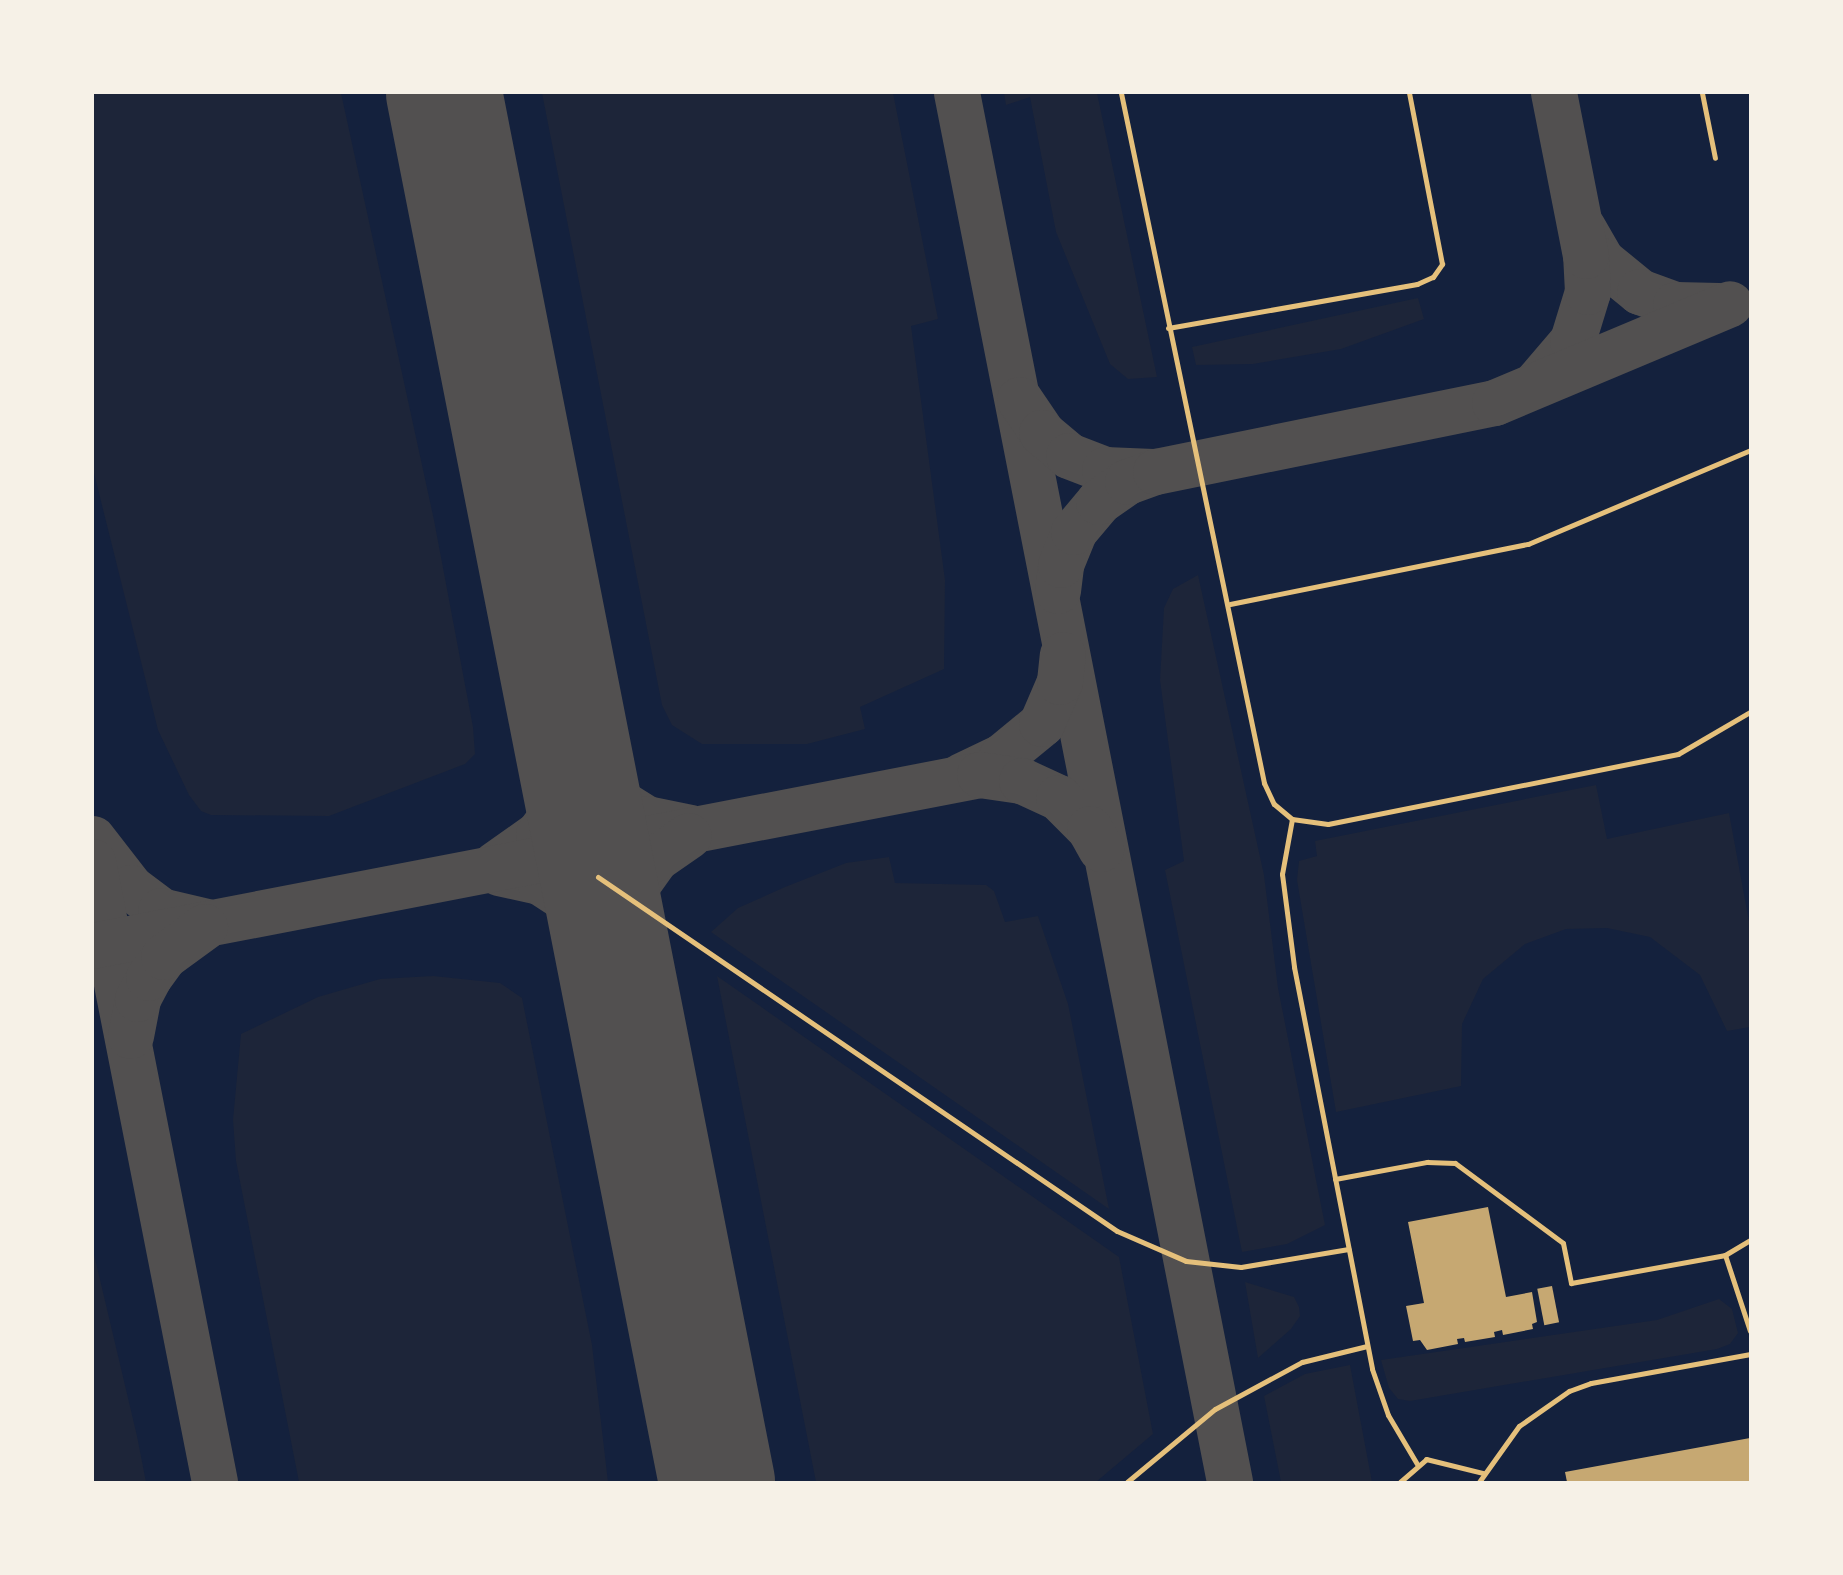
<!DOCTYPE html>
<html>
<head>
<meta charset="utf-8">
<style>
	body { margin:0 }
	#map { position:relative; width:1843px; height:1575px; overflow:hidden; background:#14213d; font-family:"Open Sans",sans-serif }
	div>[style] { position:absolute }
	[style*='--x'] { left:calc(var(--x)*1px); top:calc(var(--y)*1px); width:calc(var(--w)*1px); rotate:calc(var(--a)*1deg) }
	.green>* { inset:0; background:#1d2539 }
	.taxiway>* { height:46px; margin:-23px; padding:0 23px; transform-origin:23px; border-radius:23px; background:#525050 }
	.runway>* { height:116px; margin:-58px; padding:0 58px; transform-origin:58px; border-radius:58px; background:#525050 }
	.building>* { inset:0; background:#c6a872; transform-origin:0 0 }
	.service>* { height:5px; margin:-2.5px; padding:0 2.5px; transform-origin:2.5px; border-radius:2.5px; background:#e5c07b }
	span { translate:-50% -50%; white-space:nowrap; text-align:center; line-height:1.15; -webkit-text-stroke:7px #f6f1e7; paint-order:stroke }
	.frame { position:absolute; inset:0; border:94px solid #f6f1e7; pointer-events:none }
</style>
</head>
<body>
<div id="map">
	<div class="green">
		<i style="clip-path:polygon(93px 93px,341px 93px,434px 520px,473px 727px,475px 754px,465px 764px,329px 816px,211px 815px,201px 811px,189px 795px,158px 730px,93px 469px)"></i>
		<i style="clip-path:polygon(542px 93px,893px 93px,938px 319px,911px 326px,945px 580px,944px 669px,860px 707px,865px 729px,807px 744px,702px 744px,672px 725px,662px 705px)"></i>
		<i style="clip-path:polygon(1004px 93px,1097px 93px,1157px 377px,1128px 379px,1110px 364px,1056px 232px,1030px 97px,1006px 105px)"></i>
		<i style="clip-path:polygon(1418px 298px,1424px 319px,1341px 349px,1253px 364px,1196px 365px,1192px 347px)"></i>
		<i style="clip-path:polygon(1198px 575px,1264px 875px,1278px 988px,1325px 1225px,1287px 1244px,1242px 1252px,1165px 870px,1184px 861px,1160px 680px,1164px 608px,1173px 589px)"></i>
		<i style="clip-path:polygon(1596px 785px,1607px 839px,1729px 813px,1750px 927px,1750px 1027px,1727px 1031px,1700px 975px,1650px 937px,1607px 928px,1566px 929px,1525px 944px,1483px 979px,1462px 1024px,1461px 1086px,1336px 1112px,1297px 880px,1299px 861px,1317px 856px,1315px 841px)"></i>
		<i style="clip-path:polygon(889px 857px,895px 883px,986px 885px,994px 891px,1005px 922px,1038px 916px,1068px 1004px,1109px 1209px,711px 932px,738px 908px,785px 887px,846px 863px)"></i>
		<i style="clip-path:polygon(433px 976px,500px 983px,522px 998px,592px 1345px,608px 1482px,299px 1482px,236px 1161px,233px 1120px,241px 1034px,318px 997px,380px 979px)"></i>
		<i style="clip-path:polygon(717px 976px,1119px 1257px,1153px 1434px,1096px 1482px,816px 1482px)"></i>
		<i style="clip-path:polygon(93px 1250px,137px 1436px,146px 1482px,93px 1482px)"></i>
		<i style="clip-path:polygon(1245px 1282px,1294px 1297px,1299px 1307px,1300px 1316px,1291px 1329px,1258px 1358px)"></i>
		<i style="clip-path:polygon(1719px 1299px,1732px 1309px,1738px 1333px,1730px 1344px,1717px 1349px,1410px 1401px,1398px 1399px,1389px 1388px,1381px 1360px,1657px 1320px)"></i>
		<i style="clip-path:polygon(1350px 1365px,1372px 1482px,1281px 1482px,1264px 1396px,1305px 1374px)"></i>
	</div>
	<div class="taxiway">
		<i style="--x:957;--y:93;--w:1416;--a:78.88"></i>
		<i style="--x:1583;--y:228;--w:38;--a:60"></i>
		<i style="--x:1602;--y:261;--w:49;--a:39.2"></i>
		<i style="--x:1640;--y:292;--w:38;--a:20"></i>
		<i style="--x:1676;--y:305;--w:43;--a:1.3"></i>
		<i style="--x:1538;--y:382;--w:54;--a:-49.5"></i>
		<i style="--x:1573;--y:341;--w:51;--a:-73"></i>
		<i style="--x:1588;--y:292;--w:36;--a:-93"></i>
		<i style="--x:1586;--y:256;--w:166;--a:-101.1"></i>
		<i style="--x:1020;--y:400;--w:40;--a:56"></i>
		<i style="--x:1042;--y:433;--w:35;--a:40"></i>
		<i style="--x:1069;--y:456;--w:39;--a:21"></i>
		<i style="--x:1105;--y:470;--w:48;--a:2.4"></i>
		<i style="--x:1058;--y:591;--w:26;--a:-83"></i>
		<i style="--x:1061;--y:565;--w:35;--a:-68"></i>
		<i style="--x:1074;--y:532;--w:39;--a:-50"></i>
		<i style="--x:1099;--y:502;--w:35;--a:-35"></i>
		<i style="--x:1128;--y:482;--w:30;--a:-20"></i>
		<i style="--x:1156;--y:472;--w:346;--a:-11.5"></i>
		<i style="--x:1495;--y:403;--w:255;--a:-22.8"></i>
		<i style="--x:570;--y:727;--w:46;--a:65.7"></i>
		<i style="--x:589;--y:769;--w:43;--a:47.8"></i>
		<i style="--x:618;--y:801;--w:34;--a:32"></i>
		<i style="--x:647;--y:819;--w:45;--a:11.6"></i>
		<i style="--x:962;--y:776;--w:44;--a:-25.4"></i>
		<i style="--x:1002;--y:757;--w:52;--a:-39.5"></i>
		<i style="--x:1042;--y:724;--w:46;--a:-66.8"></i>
		<i style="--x:1060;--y:682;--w:27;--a:-84"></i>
		<i style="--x:93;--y:839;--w:62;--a:52.2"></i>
		<i style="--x:131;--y:888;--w:38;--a:37"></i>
		<i style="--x:161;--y:911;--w:47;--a:13.4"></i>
		<i style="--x:93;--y:862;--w:632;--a:78.87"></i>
		<i style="--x:495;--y:865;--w:54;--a:-35.2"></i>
		<i style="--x:539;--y:834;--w:26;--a:-54"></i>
		<i style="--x:554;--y:813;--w:66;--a:-74.1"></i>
		<i style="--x:572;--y:750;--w:30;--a:-99"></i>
		<i style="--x:499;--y:873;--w:42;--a:12.4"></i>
		<i style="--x:540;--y:882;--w:44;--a:33"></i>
		<i style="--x:577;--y:906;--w:52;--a:53.6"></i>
		<i style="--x:608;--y:948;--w:28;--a:71"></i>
		<i style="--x:93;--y:946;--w:903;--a:-10.91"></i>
		<i style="--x:980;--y:775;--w:42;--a:8.1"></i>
		<i style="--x:1022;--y:781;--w:41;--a:24.7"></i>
		<i style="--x:1059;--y:798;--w:44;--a:45"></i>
		<i style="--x:1090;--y:829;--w:23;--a:61"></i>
		<i style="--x:618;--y:982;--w:39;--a:-90"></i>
		<i style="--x:618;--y:943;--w:47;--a:-76.6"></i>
		<i style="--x:629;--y:897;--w:47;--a:-54.6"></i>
		<i style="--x:656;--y:859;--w:40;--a:-34.9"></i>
		<i style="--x:131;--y:1036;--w:38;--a:-79"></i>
		<i style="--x:138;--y:999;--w:24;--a:-62"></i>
		<i style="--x:149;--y:978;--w:26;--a:-54"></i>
		<i style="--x:164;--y:957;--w:51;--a:-36.2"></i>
		<i style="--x:695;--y:1369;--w:113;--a:88.5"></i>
	</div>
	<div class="runway">
		<i style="--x:444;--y:93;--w:1416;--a:78.88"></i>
	</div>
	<div class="building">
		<i style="clip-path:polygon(1488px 1207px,1506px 1297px,1532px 1292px,1537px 1322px,1532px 1324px,1533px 1329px,1503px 1335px,1502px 1330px,1494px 1332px,1495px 1337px,1465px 1342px,1464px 1338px,1457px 1339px,1458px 1344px,1427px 1350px,1420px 1340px,1413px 1341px,1406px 1306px,1424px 1303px,1408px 1222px)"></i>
		<i style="left:1552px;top:1286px;width:37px;height:15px;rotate:79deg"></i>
		<i style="clip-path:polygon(1750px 1438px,1750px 1482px,1567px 1482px,1565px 1472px)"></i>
	</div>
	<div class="service">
		<i style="--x:1121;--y:93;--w:705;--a:78.29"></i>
		<i style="--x:1264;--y:783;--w:23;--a:65"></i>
		<i style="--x:1274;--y:804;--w:23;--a:40"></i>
		<i style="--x:1292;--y:819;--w:56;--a:100.3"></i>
		<i style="--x:1282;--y:874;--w:94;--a:82.6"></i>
		<i style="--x:1294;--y:967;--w:409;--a:79"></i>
		<i style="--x:1372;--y:1369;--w:49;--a:70.8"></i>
		<i style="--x:1388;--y:1415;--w:57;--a:59.4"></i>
		<i style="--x:1702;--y:93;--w:66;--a:78.7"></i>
		<i style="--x:1168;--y:328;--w:253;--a:-10"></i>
		<i style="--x:1417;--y:284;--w:17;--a:-24"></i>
		<i style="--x:1433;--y:277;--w:16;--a:-55"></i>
		<i style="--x:1442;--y:264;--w:174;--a:-100.9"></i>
		<i style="--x:1230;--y:604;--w:304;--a:-11.4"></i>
		<i style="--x:1528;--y:544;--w:241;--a:-22.9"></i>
		<i style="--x:1292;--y:819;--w:36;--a:8"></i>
		<i style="--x:1328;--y:824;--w:357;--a:-11.3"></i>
		<i style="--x:1678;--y:754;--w:83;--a:-30.3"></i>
		<i style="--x:598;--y:877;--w:628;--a:34.3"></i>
		<i style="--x:1117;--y:1231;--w:75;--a:23.5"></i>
		<i style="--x:1186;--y:1261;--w:55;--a:6.2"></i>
		<i style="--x:1241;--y:1267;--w:109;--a:-9.5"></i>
		<i style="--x:1335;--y:1179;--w:94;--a:-10.5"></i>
		<i style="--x:1427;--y:1162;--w:28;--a:2"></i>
		<i style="--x:1455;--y:1163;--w:134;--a:36.5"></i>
		<i style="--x:1563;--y:1243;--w:41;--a:78.7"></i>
		<i style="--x:1571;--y:1283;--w:157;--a:-10.3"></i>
		<i style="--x:1725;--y:1255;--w:29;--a:-31"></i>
		<i style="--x:1725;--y:1255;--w:80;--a:71.8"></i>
		<i style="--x:1127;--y:1482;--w:114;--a:-39.7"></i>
		<i style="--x:1215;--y:1409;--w:99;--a:-28.4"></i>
		<i style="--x:1302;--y:1362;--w:67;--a:-13.8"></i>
		<i style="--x:1400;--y:1482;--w:35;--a:-41"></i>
		<i style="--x:1426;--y:1459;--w:59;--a:13.8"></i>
		<i style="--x:1479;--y:1482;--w:69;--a:-54.5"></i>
		<i style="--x:1519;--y:1426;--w:61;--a:-35"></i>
		<i style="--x:1569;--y:1391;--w:23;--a:-20"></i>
		<i style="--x:1591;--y:1383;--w:162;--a:-10.3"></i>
	</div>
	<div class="frame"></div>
</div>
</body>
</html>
